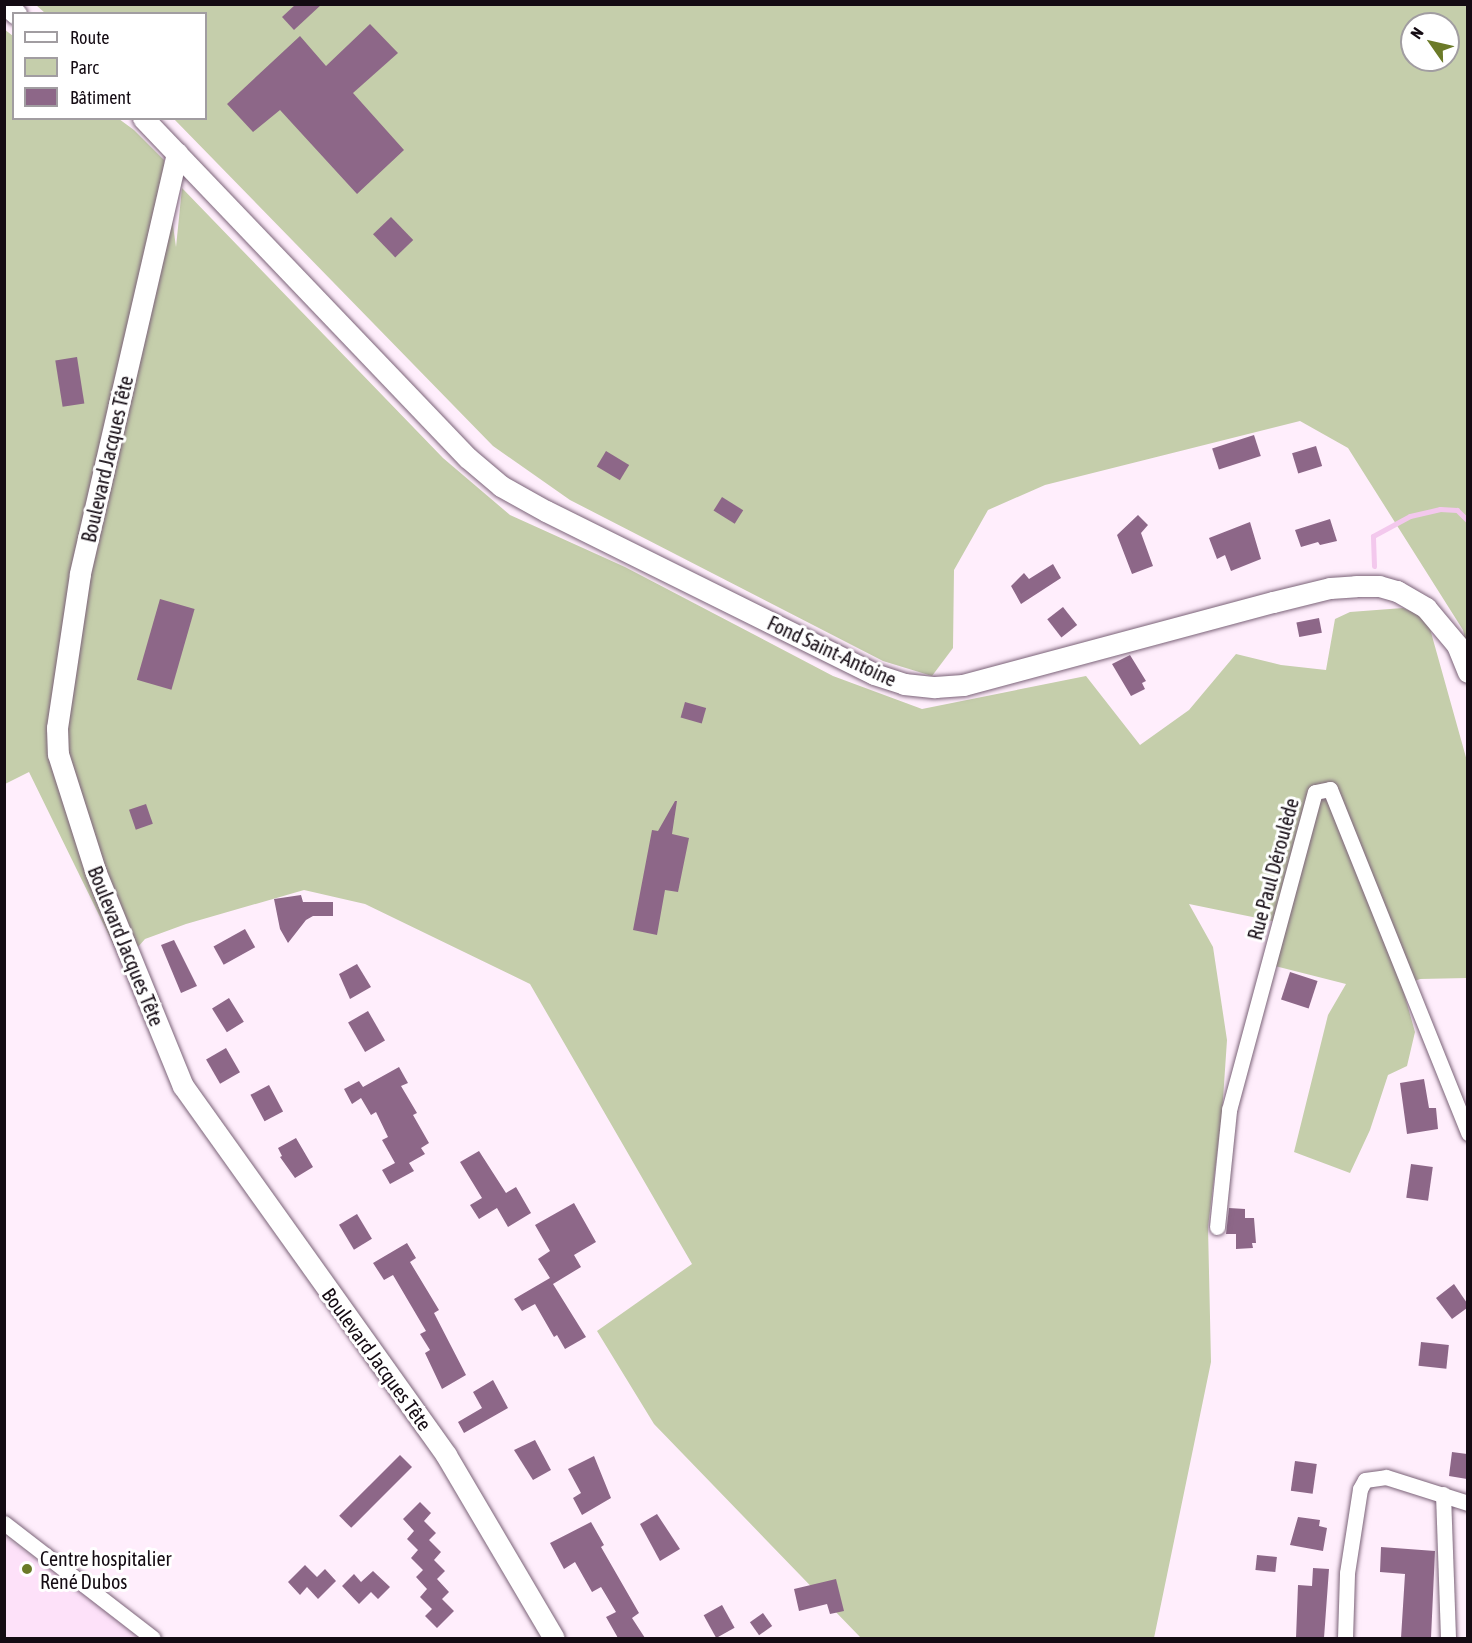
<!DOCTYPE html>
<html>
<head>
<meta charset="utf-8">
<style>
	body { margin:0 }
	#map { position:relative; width:1472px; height:1643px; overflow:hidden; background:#ffeefc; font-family:"Asap Condensed",sans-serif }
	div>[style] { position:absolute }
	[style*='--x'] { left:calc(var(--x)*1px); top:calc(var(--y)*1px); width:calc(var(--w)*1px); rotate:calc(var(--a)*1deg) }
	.built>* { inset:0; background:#fde1f9 }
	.green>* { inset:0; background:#c5ceab }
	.stream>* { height:5px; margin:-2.5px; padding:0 2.5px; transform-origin:2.5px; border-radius:2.5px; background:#f3c8ed }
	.building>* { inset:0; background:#8d6788; transform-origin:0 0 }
	.roads { filter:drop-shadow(0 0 2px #7b6378) drop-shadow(0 0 2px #7b6378) }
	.street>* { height:15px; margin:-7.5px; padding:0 7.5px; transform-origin:7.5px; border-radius:7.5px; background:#fff }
	.secondary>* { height:21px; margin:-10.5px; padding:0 10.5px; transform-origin:10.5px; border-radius:10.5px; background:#fff }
	.dots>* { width:16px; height:16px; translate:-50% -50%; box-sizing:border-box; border:3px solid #fff; border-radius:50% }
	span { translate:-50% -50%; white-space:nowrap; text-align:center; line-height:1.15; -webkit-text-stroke:6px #fff; paint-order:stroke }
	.street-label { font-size:20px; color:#140b13 }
	.poi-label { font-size:20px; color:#140b13 }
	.left { translate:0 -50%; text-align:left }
	.frame { position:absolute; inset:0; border:6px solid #140b13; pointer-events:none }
	.legend { position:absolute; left:12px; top:12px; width:195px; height:108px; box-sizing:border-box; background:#fff; border:2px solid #a19da1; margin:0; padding:8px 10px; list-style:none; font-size:18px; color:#140b13 }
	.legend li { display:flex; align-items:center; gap:12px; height:30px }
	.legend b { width:30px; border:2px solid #a19da1 }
	.north { position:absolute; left:1400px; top:12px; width:60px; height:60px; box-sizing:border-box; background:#fff; border:2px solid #a19da1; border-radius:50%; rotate:304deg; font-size:16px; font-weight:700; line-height:24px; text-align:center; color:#140b13 }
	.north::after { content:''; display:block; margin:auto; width:21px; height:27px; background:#6b7a28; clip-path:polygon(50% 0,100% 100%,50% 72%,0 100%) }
</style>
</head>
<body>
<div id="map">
	<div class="built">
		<i style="clip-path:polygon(4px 1536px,95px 1602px,139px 1638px,5px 1638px)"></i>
	</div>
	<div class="green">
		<i style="clip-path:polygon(evenodd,36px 5px,1467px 5px,1467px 647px,1463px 630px,1348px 448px,1300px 421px,1045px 485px,988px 510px,954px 570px,953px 648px,932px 676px,883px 661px,570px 500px,493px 446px,174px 119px,206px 118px,206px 14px,45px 13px,36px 5px,1412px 24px,1448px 24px,1448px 60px,1412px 60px,1412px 24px)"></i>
		<i style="clip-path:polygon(4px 29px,13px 36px,14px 118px,119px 119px,134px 130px,164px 160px,176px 247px,182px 188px,443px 458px,510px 515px,625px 567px,833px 676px,922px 709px,1086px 676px,1140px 745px,1189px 710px,1236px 654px,1281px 665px,1326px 670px,1335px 619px,1350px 612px,1403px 608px,1427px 618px,1467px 761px,1467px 978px,1420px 979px,1402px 986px,1415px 1032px,1407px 1066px,1388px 1075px,1370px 1130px,1350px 1173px,1294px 1152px,1328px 1015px,1346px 984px,1275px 966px,1287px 924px,1189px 904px,1213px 947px,1227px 1040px,1222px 1114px,1208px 1227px,1211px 1362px,1154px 1638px,861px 1638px,654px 1424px,597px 1331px,692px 1264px,530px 984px,365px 904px,304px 890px,186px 924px,145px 939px,123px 964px,29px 772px,5px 784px)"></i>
	</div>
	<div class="stream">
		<i style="--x:1374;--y:566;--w:30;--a:-92"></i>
		<i style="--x:1373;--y:536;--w:42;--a:-28.4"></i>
		<i style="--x:1410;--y:516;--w:31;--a:-13"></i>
		<i style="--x:1440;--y:509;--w:17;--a:3"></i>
		<i style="--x:1457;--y:510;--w:16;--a:45"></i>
	</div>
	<div class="building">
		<i style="clip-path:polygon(296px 4px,322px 4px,294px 30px,282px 17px)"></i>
		<i style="clip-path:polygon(370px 24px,398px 53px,353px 93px,404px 150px,357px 194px,280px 110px,253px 132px,227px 104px,300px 36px,326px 66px)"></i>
		<i style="left:391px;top:217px;width:32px;height:25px;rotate:46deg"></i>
		<i style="left:77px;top:357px;width:47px;height:22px;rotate:81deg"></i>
		<i style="left:1254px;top:435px;width:22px;height:44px;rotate:72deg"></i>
		<i style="left:1316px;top:446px;width:21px;height:25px;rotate:73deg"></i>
		<i style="left:606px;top:451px;width:27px;height:18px;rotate:31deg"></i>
		<i style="left:722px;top:497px;width:25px;height:16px;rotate:32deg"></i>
		<i style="clip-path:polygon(1138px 515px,1148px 525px,1141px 533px,1153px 566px,1132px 574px,1117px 535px)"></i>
		<i style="clip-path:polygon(1330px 519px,1337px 541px,1320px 545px,1318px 542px,1301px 547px,1295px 530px)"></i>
		<i style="clip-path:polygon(1250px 522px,1261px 559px,1231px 571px,1225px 555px,1217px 559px,1209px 538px)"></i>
		<i style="clip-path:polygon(1053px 564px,1061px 578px,1021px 604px,1011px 586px,1024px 573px,1029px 579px)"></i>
		<i style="left:160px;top:599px;width:36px;height:84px;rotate:16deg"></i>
		<i style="left:1063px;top:607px;width:23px;height:20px;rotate:52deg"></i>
		<i style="left:1319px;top:618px;width:15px;height:23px;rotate:79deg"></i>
		<i style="clip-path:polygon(1130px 655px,1146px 681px,1142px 683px,1145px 689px,1131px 696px,1112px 664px)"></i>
		<i style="left:685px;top:702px;width:22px;height:16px;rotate:16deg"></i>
		<i style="clip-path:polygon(675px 801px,677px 801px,672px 834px,689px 838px,678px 892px,665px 890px,657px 935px,633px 930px,652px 830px,658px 831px)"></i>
		<i style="left:146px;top:804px;width:21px;height:18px;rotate:71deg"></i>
		<i style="clip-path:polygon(301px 895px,303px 902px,333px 902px,333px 916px,313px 916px,306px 920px,288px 943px,280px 929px,274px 899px)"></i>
		<i style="left:245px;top:929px;width:21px;height:36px;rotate:61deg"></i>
		<i style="clip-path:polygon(174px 940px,197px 986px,181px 993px,161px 945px)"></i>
		<i style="clip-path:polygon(357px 964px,371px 987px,350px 999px,339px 974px)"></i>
		<i style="left:1290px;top:972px;width:29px;height:29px;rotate:18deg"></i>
		<i style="left:229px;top:998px;width:28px;height:20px;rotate:58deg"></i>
		<i style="left:368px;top:1011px;width:34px;height:23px;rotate:60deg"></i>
		<i style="left:226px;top:1048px;width:28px;height:23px;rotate:60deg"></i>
		<i style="clip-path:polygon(399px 1067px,408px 1083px,401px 1086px,417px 1113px,413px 1115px,429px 1143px,421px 1148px,425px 1154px,409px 1163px,414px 1171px,390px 1184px,382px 1170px,395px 1163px,382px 1140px,388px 1137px,376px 1112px,371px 1115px,361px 1098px,352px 1104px,344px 1089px,359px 1081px,363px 1087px)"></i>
		<i style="clip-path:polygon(1424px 1079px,1429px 1108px,1436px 1108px,1438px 1129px,1407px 1134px,1400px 1083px)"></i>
		<i style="left:269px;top:1085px;width:30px;height:21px;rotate:62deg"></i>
		<i style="clip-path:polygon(296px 1138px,313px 1167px,295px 1178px,280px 1157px,282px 1156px,278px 1148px)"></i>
		<i style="clip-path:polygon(479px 1151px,506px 1193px,516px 1187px,531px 1213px,508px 1227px,497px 1208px,479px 1219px,470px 1205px,482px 1198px,460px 1162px)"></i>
		<i style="left:1411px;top:1164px;width:22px;height:34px;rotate:8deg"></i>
		<i style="clip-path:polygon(574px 1203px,596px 1242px,574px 1255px,581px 1267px,553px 1284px,586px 1337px,565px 1349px,557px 1335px,554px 1337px,535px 1304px,522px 1311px,514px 1299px,550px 1278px,538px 1259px,550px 1251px,535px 1225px)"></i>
		<i style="clip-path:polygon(1229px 1208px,1245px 1209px,1245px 1218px,1254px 1218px,1256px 1243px,1252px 1243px,1253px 1248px,1236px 1249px,1236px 1234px,1226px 1234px)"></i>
		<i style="left:357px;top:1214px;width:29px;height:21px;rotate:59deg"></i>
		<i style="clip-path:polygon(407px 1243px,416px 1258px,410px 1262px,439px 1310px,434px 1313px,466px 1375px,442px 1389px,425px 1353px,430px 1350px,420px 1334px,426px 1331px,393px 1275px,384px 1280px,373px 1263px)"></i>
		<i style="clip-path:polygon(1454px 1284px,1467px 1303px,1467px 1308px,1452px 1319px,1436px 1298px)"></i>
		<i style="left:1421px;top:1342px;width:28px;height:24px;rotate:6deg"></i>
		<i style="clip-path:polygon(493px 1380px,508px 1408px,464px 1433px,458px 1422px,482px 1408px,473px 1392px)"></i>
		<i style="clip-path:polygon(535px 1440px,551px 1470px,533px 1480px,514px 1450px)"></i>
		<i style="clip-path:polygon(1452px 1452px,1467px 1454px,1467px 1479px,1449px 1476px)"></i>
		<i style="left:400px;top:1455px;width:17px;height:86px;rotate:45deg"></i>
		<i style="clip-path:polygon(594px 1456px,611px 1498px,582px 1515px,573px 1498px,581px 1493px,568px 1469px)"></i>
		<i style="left:1295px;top:1461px;width:22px;height:30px;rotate:8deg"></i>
		<i style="clip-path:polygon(420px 1502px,431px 1513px,424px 1521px,436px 1533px,429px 1540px,441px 1552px,434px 1560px,445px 1571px,437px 1579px,449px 1592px,442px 1599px,454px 1611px,437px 1628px,425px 1616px,432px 1609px,420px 1597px,427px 1589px,416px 1577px,423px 1570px,411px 1558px,418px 1550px,407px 1539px,414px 1531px,403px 1519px)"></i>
		<i style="clip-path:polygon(657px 1514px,680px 1549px,660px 1561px,640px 1524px)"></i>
		<i style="clip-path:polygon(1298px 1517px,1320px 1520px,1319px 1526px,1327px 1528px,1323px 1551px,1290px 1545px)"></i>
		<i style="clip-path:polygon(591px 1522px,604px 1545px,601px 1547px,639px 1613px,632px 1618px,645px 1638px,618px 1638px,606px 1617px,616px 1612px,601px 1587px,592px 1592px,575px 1562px,564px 1569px,550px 1543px)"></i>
		<i style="clip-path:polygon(1381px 1547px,1435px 1551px,1431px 1638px,1401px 1638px,1405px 1574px,1380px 1572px)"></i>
		<i style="left:1257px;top:1555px;width:20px;height:15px;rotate:6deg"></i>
		<i style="clip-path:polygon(305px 1565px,317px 1577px,325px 1569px,336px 1581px,318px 1599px,307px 1587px,300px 1595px,288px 1582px)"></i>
		<i style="clip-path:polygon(1313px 1568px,1329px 1569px,1324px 1638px,1296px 1638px,1298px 1585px,1312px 1586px)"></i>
		<i style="clip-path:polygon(373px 1571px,390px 1587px,378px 1599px,371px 1592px,359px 1604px,342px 1586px,354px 1574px,361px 1582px)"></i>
		<i style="clip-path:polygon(836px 1579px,844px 1611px,830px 1614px,827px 1604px,799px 1611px,794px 1589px)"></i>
		<i style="left:722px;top:1605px;width:26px;height:21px;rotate:61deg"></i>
		<i style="left:763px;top:1613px;width:16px;height:16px;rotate:55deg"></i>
	</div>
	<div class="roads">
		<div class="street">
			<i style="--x:1217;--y:1227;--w:118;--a:-84.1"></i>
			<i style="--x:1229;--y:1110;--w:329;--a:-74.9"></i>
			<i style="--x:1315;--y:792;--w:15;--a:-11"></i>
			<i style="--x:1330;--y:789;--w:371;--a:68.1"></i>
			<i style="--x:1443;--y:1494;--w:144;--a:88"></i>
			<i style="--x:4;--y:1523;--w:188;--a:37.7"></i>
			<i style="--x:1345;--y:1638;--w:65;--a:-88.2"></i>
			<i style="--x:1347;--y:1573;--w:85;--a:-81.2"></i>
			<i style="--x:1360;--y:1489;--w:10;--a:-61"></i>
			<i style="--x:1365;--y:1480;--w:21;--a:-8"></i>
			<i style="--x:1386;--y:1477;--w:86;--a:17.6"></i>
		</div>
		<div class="secondary">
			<i style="--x:5;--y:4;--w:15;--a:42"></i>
			<i style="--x:143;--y:118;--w:470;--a:46.3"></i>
			<i style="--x:468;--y:458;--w:43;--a:40.3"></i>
			<i style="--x:501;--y:486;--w:51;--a:29.1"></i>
			<i style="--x:546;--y:511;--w:366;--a:26.4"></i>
			<i style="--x:874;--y:674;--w:32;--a:18"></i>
			<i style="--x:904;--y:684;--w:31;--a:6"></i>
			<i style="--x:935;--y:687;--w:28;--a:-4"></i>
			<i style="--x:963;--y:685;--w:321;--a:-15"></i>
			<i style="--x:1273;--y:602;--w:59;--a:-13.8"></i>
			<i style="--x:1330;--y:588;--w:26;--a:-4"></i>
			<i style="--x:1356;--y:586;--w:23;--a:0"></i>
			<i style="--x:1379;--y:586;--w:19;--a:16"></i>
			<i style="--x:1397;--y:591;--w:34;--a:30"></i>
			<i style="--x:1426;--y:608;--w:48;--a:50"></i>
			<i style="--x:1457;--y:645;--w:29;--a:68"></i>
			<i style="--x:177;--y:153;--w:432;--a:103"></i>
			<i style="--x:80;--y:574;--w:156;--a:98.5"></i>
			<i style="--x:57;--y:728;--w:26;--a:88"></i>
			<i style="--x:58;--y:754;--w:125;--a:72.3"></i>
			<i style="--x:96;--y:873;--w:230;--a:67.8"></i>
			<i style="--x:183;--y:1086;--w:453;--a:54.5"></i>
			<i style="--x:446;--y:1455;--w:212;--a:59.5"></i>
		</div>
	</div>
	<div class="dots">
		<i style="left:27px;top:1569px;background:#6b7a28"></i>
	</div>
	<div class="street-label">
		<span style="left:107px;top:459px;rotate:-77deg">Boulevard Jacques Tête</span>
		<span style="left:832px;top:651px;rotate:25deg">Fond Saint-Antoine</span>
		<span style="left:1273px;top:869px;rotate:-75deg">Rue Paul Déroulède</span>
		<span style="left:126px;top:946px;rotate:68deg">Boulevard Jacques Tête</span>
		<span style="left:377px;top:1359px;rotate:54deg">Boulevard Jacques Tête</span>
	</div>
	<div class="poi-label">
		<span class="left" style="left:40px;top:1570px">Centre hospitalier<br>René Dubos</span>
	</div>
	<div class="frame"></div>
	<ul class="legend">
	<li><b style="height:8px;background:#fff"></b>Route</li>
	<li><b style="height:16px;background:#c5ceab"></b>Parc</li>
	<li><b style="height:16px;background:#8d6788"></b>Bâtiment</li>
	</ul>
	<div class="north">N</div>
</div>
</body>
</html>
